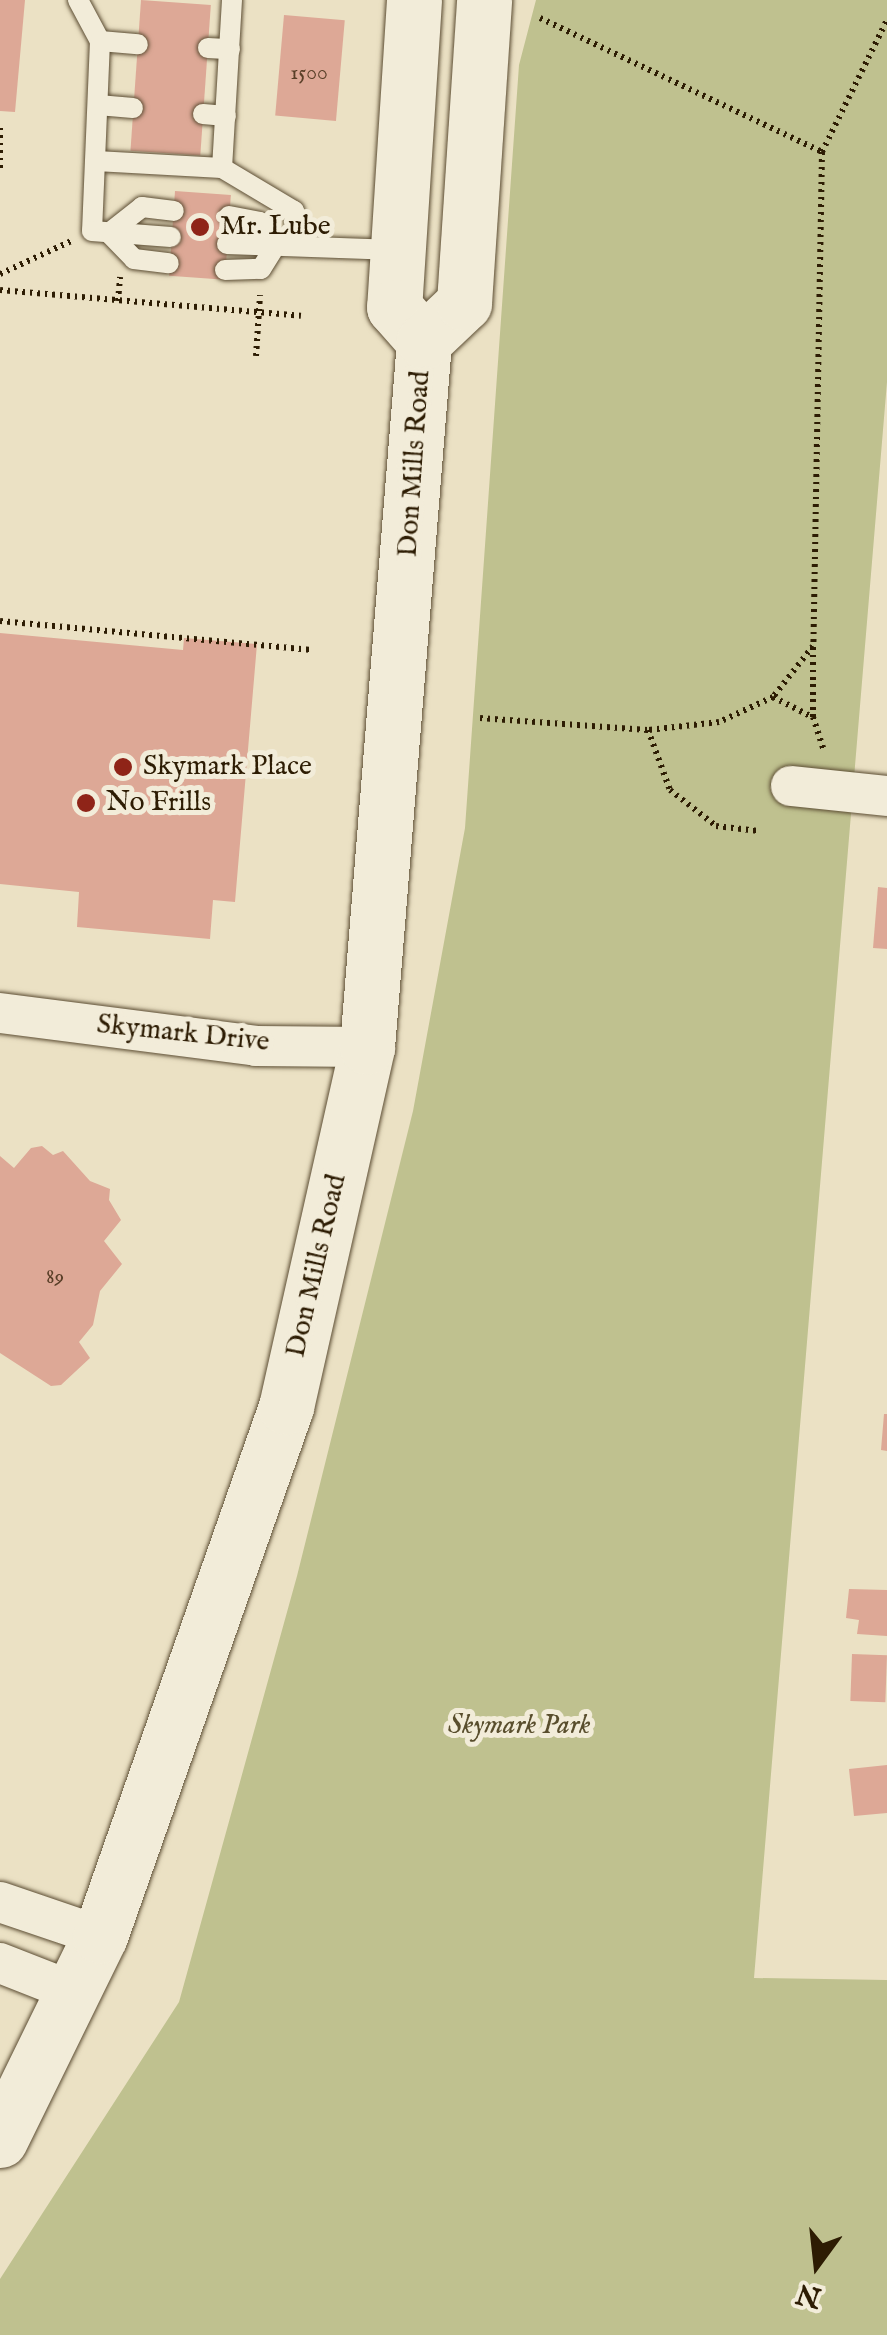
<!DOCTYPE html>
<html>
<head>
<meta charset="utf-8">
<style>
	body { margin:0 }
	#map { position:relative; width:887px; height:2335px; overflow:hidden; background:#ebe1c4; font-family:"IM FELL English",serif }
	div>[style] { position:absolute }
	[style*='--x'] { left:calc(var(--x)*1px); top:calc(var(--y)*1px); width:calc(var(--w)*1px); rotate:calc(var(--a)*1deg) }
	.green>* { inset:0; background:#bfc18f }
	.building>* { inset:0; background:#dda896; transform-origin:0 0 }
	.path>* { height:6px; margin-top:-3px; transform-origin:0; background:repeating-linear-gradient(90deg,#2d1c03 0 2.5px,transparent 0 7.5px) }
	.roads { filter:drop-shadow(0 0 2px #5c4d33) drop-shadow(0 0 2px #5c4d33) }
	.service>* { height:20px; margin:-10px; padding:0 10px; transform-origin:10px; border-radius:10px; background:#f2ecd9 }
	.minor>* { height:40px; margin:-20px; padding:0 20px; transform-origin:20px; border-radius:20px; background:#f2ecd9 }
	.secondary>* { height:55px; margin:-27.5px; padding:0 27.5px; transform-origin:27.5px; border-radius:27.5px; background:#f2ecd9 }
	.dots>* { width:28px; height:28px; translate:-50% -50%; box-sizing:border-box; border:5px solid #f2ecd9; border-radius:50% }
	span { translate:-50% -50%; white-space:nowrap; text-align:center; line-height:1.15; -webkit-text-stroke:10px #f2ecd9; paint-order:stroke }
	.number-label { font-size:22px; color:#593f28 }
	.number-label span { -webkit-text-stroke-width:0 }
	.poi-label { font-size:28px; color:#2d1c03 }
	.left { translate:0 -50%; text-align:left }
	.street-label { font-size:28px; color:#2d1c03 }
	.park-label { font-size:28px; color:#594e2d; font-style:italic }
	.north { position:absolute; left:767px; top:2215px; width:100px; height:100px; -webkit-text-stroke:8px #f2ecd9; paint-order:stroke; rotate:195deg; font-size:28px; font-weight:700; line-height:40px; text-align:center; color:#2d1c03 }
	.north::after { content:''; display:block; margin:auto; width:35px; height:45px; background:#2d1c03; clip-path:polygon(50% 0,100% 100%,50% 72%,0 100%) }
</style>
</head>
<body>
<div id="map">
	<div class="green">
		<i style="clip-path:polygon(536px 0,887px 0,887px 382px,754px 1978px,887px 1980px,887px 2335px,0 2335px,0 2279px,179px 2002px,297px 1576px,413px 1111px,465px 828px,519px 65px)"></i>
	</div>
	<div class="building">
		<i style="clip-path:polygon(0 0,25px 0,15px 112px,0 111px)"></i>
		<i style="left:141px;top:0;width:70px;height:151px;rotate:4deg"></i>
		<i style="left:284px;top:15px;width:61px;height:101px;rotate:5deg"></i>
		<i style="left:175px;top:191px;width:56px;height:85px;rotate:4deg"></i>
		<i style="clip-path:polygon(0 633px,183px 650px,184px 638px,257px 644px,235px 902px,213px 900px,210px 939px,77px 927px,79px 892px,0 884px)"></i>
		<i style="clip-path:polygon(878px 887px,887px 888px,887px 949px,873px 948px)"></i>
		<i style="clip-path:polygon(42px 1146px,53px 1155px,63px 1151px,90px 1181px,110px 1189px,109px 1200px,121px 1220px,104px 1241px,122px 1264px,100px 1291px,93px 1325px,79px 1342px,90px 1358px,61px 1385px,51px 1386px,0 1353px,0 1156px,14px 1168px,31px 1148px)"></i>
		<i style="clip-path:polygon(884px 1414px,887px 1414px,887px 1451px,881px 1450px)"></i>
		<i style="clip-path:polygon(849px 1589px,887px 1590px,887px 1636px,857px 1634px,859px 1620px,846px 1618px)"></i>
		<i style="left:852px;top:1654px;width:35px;height:47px;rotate:2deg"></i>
		<i style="clip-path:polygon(887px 1765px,887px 1813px,854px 1816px,849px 1769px)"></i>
	</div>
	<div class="path">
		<i style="--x:540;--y:18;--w:312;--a:25.4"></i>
		<i style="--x:822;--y:152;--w:494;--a:91"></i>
		<i style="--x:813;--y:646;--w:65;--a:128.1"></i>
		<i style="--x:773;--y:697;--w:60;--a:155.2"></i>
		<i style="--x:719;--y:722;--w:71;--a:173.6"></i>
		<i style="--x:0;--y:128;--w:44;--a:90"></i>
		<i style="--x:822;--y:152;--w:147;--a:-63.8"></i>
		<i style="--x:0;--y:274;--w:78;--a:-24.9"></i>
		<i style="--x:0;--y:290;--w:302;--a:4.9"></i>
		<i style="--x:118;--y:301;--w:24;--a:-85"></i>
		<i style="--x:256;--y:356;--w:61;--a:-86.2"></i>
		<i style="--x:0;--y:621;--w:313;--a:5.3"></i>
		<i style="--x:813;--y:647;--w:70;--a:90"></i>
		<i style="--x:813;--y:717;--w:36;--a:72"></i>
		<i style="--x:773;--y:697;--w:44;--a:27.1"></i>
		<i style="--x:480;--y:718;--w:168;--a:4.1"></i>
		<i style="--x:648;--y:730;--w:64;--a:69.9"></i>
		<i style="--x:670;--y:790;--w:58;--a:38"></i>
		<i style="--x:716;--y:826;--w:43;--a:6.6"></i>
	</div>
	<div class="roads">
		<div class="service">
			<i style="--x:78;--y:0;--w:47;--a:61.8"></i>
			<i style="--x:100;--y:41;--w:190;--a:92.4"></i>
			<i style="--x:92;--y:231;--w:79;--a:4.3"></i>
			<i style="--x:232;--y:0;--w:168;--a:93.4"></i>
			<i style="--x:222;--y:168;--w:84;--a:30.8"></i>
			<i style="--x:294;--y:211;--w:33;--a:85"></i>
			<i style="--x:100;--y:41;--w:38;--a:5"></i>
			<i style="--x:208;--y:48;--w:22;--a:3"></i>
			<i style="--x:98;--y:105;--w:35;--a:5"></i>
			<i style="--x:203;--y:114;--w:23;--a:5"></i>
			<i style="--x:96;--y:161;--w:126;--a:3.2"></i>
			<i style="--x:229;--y:216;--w:32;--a:11"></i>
			<i style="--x:260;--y:222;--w:28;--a:55"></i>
			<i style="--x:109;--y:233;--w:42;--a:-38.2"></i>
			<i style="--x:142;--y:207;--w:32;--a:7"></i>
			<i style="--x:109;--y:233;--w:36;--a:46"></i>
			<i style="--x:134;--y:259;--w:35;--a:7"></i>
			<i style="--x:227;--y:244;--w:169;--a:2"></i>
			<i style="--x:225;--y:270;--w:36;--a:-2"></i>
			<i style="--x:261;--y:269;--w:28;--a:-58"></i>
		</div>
		<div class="minor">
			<i style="--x:791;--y:786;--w:97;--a:5.9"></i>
			<i style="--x:0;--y:1013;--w:258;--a:7.3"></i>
			<i style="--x:256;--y:1046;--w:111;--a:0.5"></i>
			<i style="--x:0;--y:1902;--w:106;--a:18.8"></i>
			<i style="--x:0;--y:1963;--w:79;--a:21.4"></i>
		</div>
		<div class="secondary">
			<i style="--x:414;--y:0;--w:308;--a:93.7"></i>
			<i style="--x:394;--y:307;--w:45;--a:48.6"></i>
			<i style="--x:0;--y:2140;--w:227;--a:-63.9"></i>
			<i style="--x:100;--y:1936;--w:561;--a:-70.63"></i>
			<i style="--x:286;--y:1407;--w:369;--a:-77.3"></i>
			<i style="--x:367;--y:1047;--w:708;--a:-85.38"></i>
			<i style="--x:424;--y:341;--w:55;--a:-43.5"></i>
			<i style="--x:464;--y:303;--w:304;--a:-86.2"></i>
		</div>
	</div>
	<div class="dots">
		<i style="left:200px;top:227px;background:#8f2418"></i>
		<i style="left:123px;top:767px;background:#8f2418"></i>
		<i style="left:86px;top:803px;background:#8f2418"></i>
	</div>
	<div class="number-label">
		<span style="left:309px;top:74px">1500</span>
		<span style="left:55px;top:1278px">89</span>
	</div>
	<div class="poi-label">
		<span class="left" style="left:220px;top:227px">Mr. Lube</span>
		<span class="left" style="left:143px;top:767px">Skymark Place</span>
		<span class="left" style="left:106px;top:803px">No Frills</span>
	</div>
	<div class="street-label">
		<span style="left:415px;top:464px;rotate:-86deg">Don Mills Road</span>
		<span style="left:183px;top:1034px;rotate:6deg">Skymark Drive</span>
		<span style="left:317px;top:1266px;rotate:-77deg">Don Mills Road</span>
	</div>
	<div class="park-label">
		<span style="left:519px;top:1726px">Skymark Park</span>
	</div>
	<div class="north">N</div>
</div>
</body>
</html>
